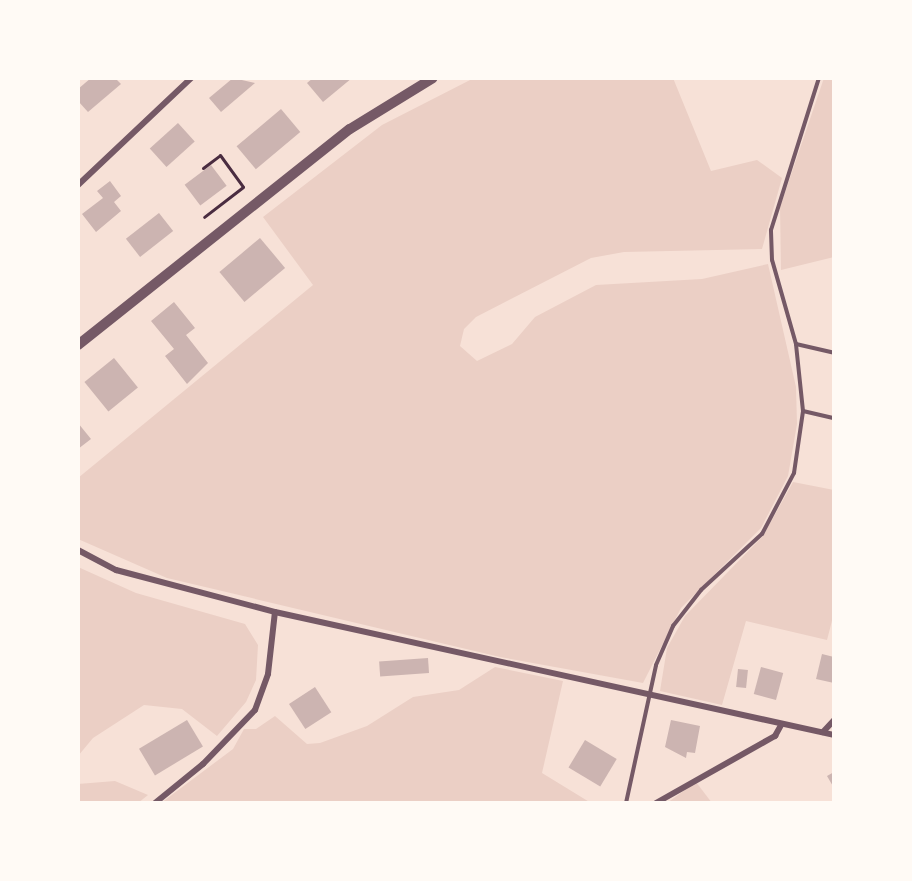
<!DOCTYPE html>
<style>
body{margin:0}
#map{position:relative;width:912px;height:881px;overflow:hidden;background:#f7e1d7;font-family:Ubuntu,sans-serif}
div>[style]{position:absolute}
.green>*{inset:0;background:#ebcfc5}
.building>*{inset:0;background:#ccb4b1;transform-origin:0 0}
.path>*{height:3px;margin:-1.5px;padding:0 1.5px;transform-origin:1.5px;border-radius:1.5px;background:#4a2c40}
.service>*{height:4px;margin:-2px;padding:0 2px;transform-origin:2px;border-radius:2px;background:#755966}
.minor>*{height:6px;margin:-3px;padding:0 3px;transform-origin:3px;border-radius:3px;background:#755966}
.tertiary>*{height:10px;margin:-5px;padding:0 5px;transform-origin:5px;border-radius:5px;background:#755966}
span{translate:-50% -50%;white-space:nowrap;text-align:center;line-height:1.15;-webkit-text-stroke:5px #fffaf5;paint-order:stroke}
.frame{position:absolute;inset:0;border:80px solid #fffaf5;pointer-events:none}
</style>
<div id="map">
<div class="green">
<div style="clip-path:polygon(474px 78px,673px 78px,711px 171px,757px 160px,782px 178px,762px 249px,624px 252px,591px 258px,476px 317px,464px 329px,460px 346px,477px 361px,512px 344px,535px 317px,596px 285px,702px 279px,768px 264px,796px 387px,797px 424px,788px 476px,761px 528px,681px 608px,643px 683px,500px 657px,167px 578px,78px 539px,78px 478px,313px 285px,263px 217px,382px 125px)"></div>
<div style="clip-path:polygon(824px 78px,834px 78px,834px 257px,781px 270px,780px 207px)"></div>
<div style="clip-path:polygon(793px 482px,834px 490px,834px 613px,827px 640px,746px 621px,722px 705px,660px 691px,667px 648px,685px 616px,763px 536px)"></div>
<div style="clip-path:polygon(78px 567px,136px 593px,245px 624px,258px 645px,256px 680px,246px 702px,217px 736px,182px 709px,144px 705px,93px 738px,78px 756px)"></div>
<div style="clip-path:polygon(495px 667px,563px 681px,542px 773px,591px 803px,161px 803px,233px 749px,244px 729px,256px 729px,275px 716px,307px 744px,320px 743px,367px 726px,413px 697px,459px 690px)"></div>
<div style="clip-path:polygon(115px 781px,148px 795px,138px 803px,78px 803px,78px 784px)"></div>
<div style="clip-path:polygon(696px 782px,712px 803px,667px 803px)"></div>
</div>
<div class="building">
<div style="clip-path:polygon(91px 78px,115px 78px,121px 84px,88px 112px,78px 101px,78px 89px)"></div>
<div style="clip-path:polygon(233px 78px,255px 83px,221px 112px,209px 98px)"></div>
<div style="clip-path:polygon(313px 78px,352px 78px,323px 102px,307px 83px)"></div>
<div style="left:281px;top:109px;width:30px;height:58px;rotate:50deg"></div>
<div style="left:178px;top:123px;width:25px;height:38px;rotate:48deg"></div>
<div style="left:211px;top:165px;width:26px;height:33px;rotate:53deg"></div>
<div style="clip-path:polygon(110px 181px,121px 196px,114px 202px,121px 211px,96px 232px,82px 214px,103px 198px,97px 191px)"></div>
<div style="left:159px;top:213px;width:23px;height:42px;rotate:52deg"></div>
<div style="left:260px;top:238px;width:39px;height:53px;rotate:50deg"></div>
<div style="clip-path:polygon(174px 302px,195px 328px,186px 335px,208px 363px,187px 384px,165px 356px,174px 349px,151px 321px)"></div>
<div style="left:114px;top:358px;width:38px;height:38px;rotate:51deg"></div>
<div style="clip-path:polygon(78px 423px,91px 439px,78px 449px)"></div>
<div style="clip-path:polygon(822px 654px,834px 657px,834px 683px,816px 679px)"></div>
<div style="left:428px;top:658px;width:15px;height:49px;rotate:86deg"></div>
<div style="left:761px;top:667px;width:23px;height:28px;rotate:15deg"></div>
<div style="left:738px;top:669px;width:10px;height:18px;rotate:6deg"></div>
<div style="left:315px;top:687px;width:30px;height:31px;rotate:57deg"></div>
<div style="left:187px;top:720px;width:31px;height:56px;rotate:59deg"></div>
<div style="clip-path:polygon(671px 720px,700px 726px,695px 753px,687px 752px,686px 758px,665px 747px)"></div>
<div style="left:585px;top:740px;width:37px;height:32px;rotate:31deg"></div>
<div style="clip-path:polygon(834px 772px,834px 788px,827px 776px)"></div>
</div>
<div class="path">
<div style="left:203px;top:168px;width:21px;rotate:-37deg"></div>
<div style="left:220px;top:155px;width:39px;rotate:54deg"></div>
<div style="left:243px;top:187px;width:49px;rotate:142.4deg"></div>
</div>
<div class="service">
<div style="left:796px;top:344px;width:39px;rotate:13deg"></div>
<div style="left:803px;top:411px;width:32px;rotate:13deg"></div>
<div style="left:626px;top:803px;width:141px;rotate:-77.7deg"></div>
<div style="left:656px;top:665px;width:43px;rotate:-66.4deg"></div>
<div style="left:673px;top:626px;width:46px;rotate:-52.1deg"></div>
<div style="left:701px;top:590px;width:83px;rotate:-42.6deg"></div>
<div style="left:762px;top:534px;width:69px;rotate:-62.3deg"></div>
<div style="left:794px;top:473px;width:63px;rotate:-81.7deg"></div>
<div style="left:803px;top:411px;width:67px;rotate:-96deg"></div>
<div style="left:796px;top:344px;width:87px;rotate:-105.9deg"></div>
<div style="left:772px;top:260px;width:30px;rotate:-92deg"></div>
<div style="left:771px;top:230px;width:159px;rotate:-72.5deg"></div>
</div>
<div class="minor">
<div style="left:78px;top:185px;width:156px;rotate:-43.4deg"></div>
<div style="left:78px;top:550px;width:43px;rotate:27.8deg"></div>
<div style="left:116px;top:570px;width:164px;rotate:14.8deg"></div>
<div style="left:275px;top:612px;width:572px;rotate:12.41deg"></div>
<div style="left:823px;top:732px;width:16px;rotate:-47deg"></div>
<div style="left:155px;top:803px;width:62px;rotate:-39.1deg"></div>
<div style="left:203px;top:764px;width:75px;rotate:-46.1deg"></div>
<div style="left:255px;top:710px;width:38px;rotate:-70deg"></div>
<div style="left:268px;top:674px;width:62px;rotate:-83.6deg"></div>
<div style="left:656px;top:803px;width:137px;rotate:-29.4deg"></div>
<div style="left:775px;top:736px;width:13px;rotate:-61deg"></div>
</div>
<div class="tertiary">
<div style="left:78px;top:345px;width:347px;rotate:-38.5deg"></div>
<div style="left:350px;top:129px;width:97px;rotate:-31.6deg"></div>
</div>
<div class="frame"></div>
</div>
